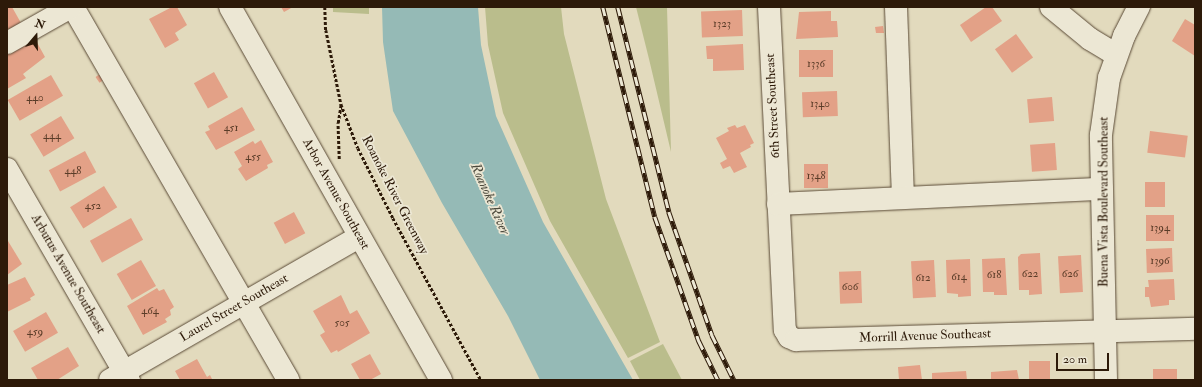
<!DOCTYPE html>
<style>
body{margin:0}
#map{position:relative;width:1202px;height:387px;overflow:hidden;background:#e2dabd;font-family:"IM FELL Double Pica",serif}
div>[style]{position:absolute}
.green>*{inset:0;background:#babd8c}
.water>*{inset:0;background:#95bab6}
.building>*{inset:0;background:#e3a187;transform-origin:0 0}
.path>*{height:2.5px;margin-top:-1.25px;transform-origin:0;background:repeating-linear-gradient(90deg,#2d1a09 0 3px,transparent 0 5px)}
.roads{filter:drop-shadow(0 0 1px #5a4a36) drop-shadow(0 0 1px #5a4a36)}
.minor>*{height:22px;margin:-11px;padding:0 11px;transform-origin:11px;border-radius:11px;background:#ece7d4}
.rail>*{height:4.5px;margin-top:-2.25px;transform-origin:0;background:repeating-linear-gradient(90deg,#ece7d4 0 9px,#2d1a09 0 18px);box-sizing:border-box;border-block:1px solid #2d1a09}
span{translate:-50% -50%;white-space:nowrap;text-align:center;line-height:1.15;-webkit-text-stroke:3.5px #ece7d4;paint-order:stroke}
.number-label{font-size:11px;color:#5a3c28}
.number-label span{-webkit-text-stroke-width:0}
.street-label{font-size:13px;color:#2d1a09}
.water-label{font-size:14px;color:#4c4a3d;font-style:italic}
.frame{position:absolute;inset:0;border:8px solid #2d1a09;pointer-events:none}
.north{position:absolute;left:16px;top:16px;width:40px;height:40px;-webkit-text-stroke:3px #ece7d4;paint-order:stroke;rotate:19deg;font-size:11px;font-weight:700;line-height:16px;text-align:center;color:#2d1a09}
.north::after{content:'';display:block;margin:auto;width:14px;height:18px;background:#2d1a09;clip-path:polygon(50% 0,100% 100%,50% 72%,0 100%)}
.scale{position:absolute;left:1056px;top:353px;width:53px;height:18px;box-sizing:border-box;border:2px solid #2d1a09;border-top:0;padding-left:5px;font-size:12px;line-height:14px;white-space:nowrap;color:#2d1a09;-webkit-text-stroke:3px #ece7d4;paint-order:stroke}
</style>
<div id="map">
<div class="green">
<div style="clip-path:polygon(333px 7px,369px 7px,369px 14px,333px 12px)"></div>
<div style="clip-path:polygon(485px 7px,561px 7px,564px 34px,606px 199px,660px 342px,628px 358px,550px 221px,503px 113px,488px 45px)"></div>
<div style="clip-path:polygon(636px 7px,667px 7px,671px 152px,649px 59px)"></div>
<div style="clip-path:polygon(663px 344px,682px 380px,640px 380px,630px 361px)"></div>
</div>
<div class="water">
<div style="clip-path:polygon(382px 7px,478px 7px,481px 45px,496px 116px,543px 222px,633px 380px,540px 380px,508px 316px,442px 203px,393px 111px,383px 42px)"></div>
</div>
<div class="building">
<div style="clip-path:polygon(7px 7px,12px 7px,21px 23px,7px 33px)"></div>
<div style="clip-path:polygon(172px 7px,177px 7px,187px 25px,175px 33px,179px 40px,165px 48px,149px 19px)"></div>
<div style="clip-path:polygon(281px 7px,293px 7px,284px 12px)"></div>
<div style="clip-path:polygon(986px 7px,992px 7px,1002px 21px,971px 42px,960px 25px)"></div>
<div style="left:742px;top:10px;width:26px;height:41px;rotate:88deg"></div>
<div style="clip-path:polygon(831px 11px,831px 21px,837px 21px,838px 37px,796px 39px,799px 12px)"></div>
<div style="clip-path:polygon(1185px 19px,1195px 25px,1195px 56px,1172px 41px)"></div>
<div style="clip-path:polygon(883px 26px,884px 33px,876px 33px,875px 27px)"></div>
<div style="left:1016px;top:34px;width:29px;height:26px;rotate:54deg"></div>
<div style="clip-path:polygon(34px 37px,45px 57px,23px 74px,26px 78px,7px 89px,7px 52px)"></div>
<div style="clip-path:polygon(743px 44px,744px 70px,713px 71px,713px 59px,707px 59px,706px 46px)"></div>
<div style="left:833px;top:50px;width:27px;height:34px;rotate:90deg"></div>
<div style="left:103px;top:72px;width:7px;height:9px;rotate:56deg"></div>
<div style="left:214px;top:72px;width:29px;height:23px;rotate:61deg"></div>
<div style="left:51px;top:75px;width:24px;height:50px;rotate:60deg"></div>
<div style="left:837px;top:91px;width:25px;height:35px;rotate:88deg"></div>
<div style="left:1052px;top:97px;width:24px;height:25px;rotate:85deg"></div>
<div style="clip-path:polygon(242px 107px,255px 130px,216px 150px,205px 132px,210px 130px,208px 126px)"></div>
<div style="left:61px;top:116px;width:26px;height:36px;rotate:59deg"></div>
<div style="clip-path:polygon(735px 125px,737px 128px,745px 125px,754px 143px,750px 145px,751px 147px,740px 153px,747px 167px,734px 173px,730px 166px,723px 169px,720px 163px,727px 159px,716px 138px,729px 131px,727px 128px)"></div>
<div style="left:1150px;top:131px;width:38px;height:22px;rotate:7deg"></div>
<div style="clip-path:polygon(261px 140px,273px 162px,267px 165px,268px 168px,246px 181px,238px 169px,242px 166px,234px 152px,253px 141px,255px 144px)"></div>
<div style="left:1055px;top:143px;width:27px;height:25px;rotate:86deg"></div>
<div style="left:85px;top:151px;width:24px;height:41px;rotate:62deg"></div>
<div style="left:804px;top:164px;width:24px;height:24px"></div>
<div style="left:1145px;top:182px;width:20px;height:25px"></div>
<div style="left:104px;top:186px;width:25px;height:40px;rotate:58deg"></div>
<div style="left:294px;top:212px;width:24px;height:23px;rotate:62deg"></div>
<div style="left:1146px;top:215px;width:28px;height:26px"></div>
<div style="left:131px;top:218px;width:25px;height:47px;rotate:61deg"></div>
<div style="clip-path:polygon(8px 241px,22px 264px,7px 275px,7px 242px)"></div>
<div style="left:1172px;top:248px;width:24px;height:26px;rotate:88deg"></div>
<div style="clip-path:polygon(1040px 253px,1042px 294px,1029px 295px,1029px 290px,1019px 290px,1018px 257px,1021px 254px)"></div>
<div style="left:1081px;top:255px;width:37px;height:23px;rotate:87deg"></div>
<div style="clip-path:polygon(1005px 258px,1007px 295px,994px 295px,994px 292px,983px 292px,982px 259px)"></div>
<div style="clip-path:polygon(970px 259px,971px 296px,958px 297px,958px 294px,947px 293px,946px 260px)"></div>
<div style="left:141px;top:260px;width:30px;height:28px;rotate:60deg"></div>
<div style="left:934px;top:260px;width:37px;height:23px;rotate:87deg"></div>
<div style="left:861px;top:271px;width:32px;height:22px;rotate:88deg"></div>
<div style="clip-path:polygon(25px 277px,35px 295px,30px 298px,31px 300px,7px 312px,7px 285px)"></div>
<div style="clip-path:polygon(1174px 279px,1175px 300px,1169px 300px,1169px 305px,1151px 307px,1149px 297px,1145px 297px,1145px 287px,1149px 287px,1148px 280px)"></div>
<div style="clip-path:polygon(157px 288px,159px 291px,164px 289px,174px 307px,170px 310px,171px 315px,165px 319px,167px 322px,143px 335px,127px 306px)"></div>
<div style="clip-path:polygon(341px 295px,350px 314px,357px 310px,370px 333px,338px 352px,337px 350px,331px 353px,320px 335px,325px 332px,313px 311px)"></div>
<div style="left:46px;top:312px;width:24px;height:38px;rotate:60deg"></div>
<div style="clip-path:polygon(68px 347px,79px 366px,57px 380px,38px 380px,31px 368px)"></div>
<div style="clip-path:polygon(370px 354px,381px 374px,370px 380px,360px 380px,351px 364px)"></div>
<div style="clip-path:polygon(197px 359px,207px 377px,210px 375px,212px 379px,180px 380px,175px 371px)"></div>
<div style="left:1050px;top:361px;width:19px;height:21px;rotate:90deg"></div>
<div style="clip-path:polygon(920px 365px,922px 380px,899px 380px,898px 367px)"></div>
<div style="left:1177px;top:369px;width:11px;height:24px;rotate:90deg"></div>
<div style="clip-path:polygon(1017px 370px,1019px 380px,991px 380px,991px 372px)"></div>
<div style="clip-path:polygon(966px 371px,967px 380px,932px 380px,932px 373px)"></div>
</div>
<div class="path">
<div style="left:325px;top:7px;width:23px;rotate:88deg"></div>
<div style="left:326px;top:30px;width:76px;rotate:78.5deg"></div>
<div style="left:341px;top:104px;width:47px;rotate:68.9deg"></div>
<div style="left:358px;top:148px;width:78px;rotate:63.4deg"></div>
<div style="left:393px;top:218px;width:184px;rotate:61.5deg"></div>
<div style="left:339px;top:159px;width:36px;rotate:-92deg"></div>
<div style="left:338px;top:123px;width:18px;rotate:-81deg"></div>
</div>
<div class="roads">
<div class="minor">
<div style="left:73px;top:7px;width:431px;rotate:60deg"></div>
<div style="left:230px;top:7px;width:429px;rotate:60.5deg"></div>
<div style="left:769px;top:7px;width:323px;rotate:87.2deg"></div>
<div style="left:785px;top:330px;width:8px;rotate:60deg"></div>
<div style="left:789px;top:337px;width:8px;rotate:23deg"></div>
<div style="left:796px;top:340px;width:399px;rotate:-1.6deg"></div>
<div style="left:896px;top:7px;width:191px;rotate:87.9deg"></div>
<div style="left:1051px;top:7px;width:50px;rotate:39.4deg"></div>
<div style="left:1090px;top:39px;width:31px;rotate:31deg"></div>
<div style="left:7px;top:43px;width:73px;rotate:-29.4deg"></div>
<div style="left:7px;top:169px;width:244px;rotate:60deg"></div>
<div style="left:778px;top:204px;width:324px;rotate:-2.7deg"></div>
<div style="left:110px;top:380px;width:287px;rotate:-29.9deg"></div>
<div style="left:1106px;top:380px;width:245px;rotate:-91.2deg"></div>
<div style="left:1101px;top:135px;width:58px;rotate:-82deg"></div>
<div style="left:1109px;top:78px;width:45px;rotate:-70.3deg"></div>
<div style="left:1124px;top:36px;width:33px;rotate:-63deg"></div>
</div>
</div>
<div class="rail">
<div style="left:603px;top:7px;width:216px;rotate:76.1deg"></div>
<div style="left:655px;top:217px;width:132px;rotate:70.5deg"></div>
<div style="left:699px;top:341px;width:43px;rotate:64deg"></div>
<div style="left:618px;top:7px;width:211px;rotate:76deg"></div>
<div style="left:669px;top:212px;width:130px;rotate:70.7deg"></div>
<div style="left:712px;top:335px;width:50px;rotate:63.9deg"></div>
</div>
<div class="number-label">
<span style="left:722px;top:24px">1323</span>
<span style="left:816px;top:64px">1336</span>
<span style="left:35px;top:98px">440</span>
<span style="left:820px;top:104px">1340</span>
<span style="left:231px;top:128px">451</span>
<span style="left:52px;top:136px">444</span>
<span style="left:253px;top:157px">455</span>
<span style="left:73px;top:171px">448</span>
<span style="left:816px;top:176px">1348</span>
<span style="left:93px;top:206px">452</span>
<span style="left:1160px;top:228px">1394</span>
<span style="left:1160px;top:261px">1396</span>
<span style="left:1030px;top:274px">622</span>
<span style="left:1070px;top:274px">626</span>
<span style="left:994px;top:275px">618</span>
<span style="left:959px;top:277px">614</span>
<span style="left:923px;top:278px">612</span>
<span style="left:850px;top:287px">606</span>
<span style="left:150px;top:311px">464</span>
<span style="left:342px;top:323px">505</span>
<span style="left:35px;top:332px">459</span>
</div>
<div class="street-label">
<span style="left:773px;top:106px;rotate:-93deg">6th Street Southeast</span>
<span style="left:336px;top:194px;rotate:61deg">Arbor Avenue Southeast</span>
<span style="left:395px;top:195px;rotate:63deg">Roanoke River Greenway</span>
<span style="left:1104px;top:202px;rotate:-90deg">Buena Vista Boulevard Southeast</span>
<span style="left:68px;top:274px;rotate:60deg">Arbutus Avenue Southeast</span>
<span style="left:234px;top:308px;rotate:-30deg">Laurel Street Southeast</span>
<span style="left:925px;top:336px;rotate:-2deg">Morrill Avenue Southeast</span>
</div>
<div class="water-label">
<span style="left:490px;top:199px;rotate:66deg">Roanoke River</span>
</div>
<div class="frame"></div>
<div class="north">N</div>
<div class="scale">20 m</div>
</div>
